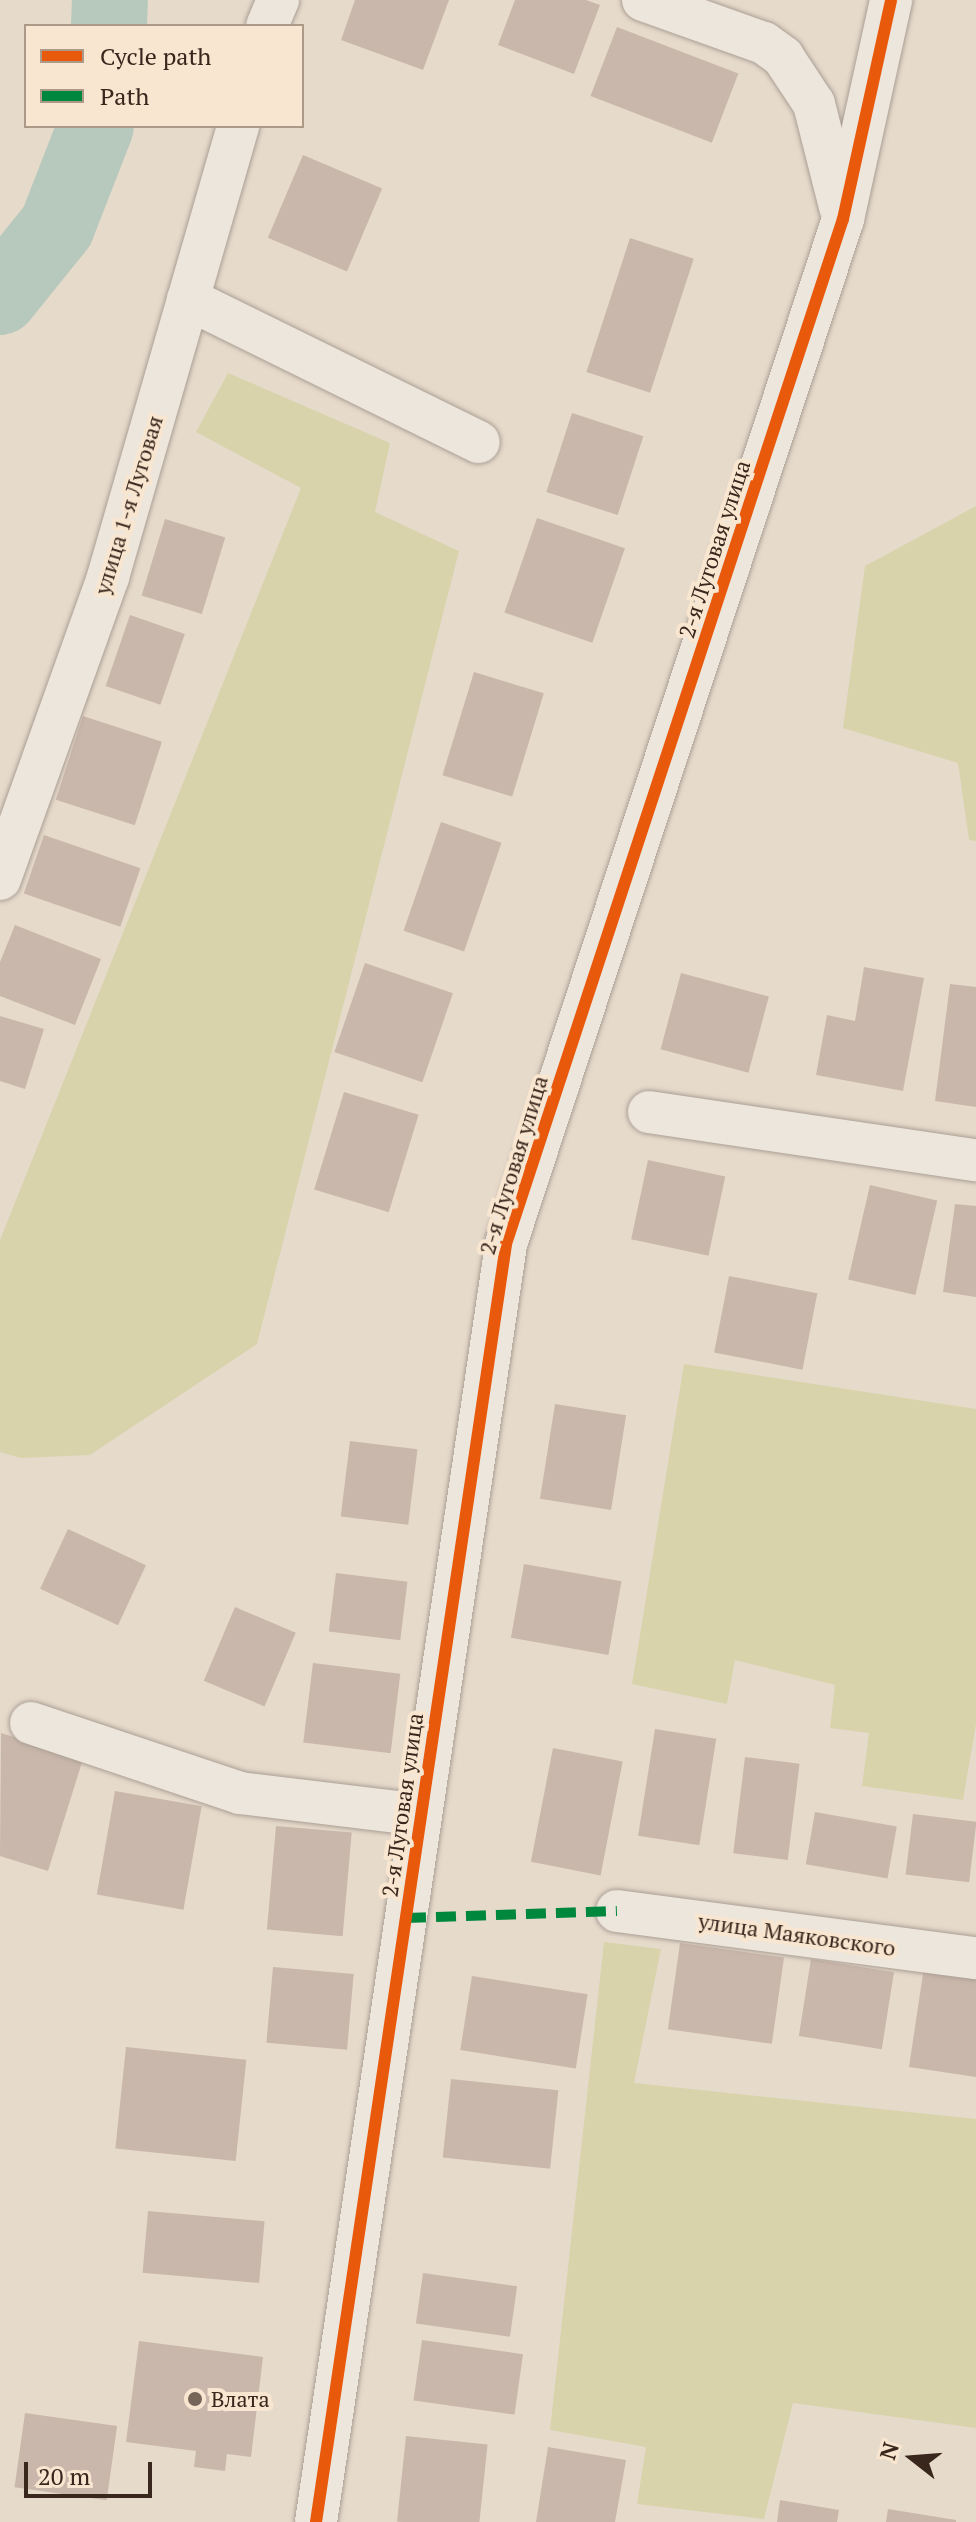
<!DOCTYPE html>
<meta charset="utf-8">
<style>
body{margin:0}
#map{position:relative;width:976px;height:2522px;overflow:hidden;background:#e6dacb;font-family:"PT Serif",serif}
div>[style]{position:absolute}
.green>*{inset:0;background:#d9d3ac}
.river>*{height:76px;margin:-38px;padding:0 38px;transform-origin:38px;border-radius:38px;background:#b7c9bc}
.building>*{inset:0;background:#cab7ac;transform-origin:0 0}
.roads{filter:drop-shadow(0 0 2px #ab9f94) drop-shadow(0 0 2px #ab9f94)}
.minor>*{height:42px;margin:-21px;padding:0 21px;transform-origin:21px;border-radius:21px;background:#ede6dd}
.quiet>*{height:10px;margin-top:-5px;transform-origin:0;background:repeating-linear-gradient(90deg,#00873e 0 20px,transparent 0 30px)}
.cycleway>*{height:12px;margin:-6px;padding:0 6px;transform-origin:6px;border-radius:6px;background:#e8590c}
.dots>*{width:22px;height:22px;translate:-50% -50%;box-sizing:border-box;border:4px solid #f8e6d0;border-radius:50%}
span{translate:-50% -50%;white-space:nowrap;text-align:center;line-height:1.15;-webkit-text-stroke:8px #f8e6d0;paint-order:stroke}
.street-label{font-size:22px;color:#39261c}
.poi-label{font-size:22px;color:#39261c}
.left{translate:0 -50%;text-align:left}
.legend{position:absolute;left:24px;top:24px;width:280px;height:104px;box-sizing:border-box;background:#f8e6d0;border:2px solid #ac9988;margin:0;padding:10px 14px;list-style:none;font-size:24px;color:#39261c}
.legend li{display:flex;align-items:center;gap:16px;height:40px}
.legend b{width:40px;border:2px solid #ac9988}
.north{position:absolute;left:872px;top:2418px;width:80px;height:80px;-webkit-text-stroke:6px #f8e6d0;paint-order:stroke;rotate:287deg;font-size:22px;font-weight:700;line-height:32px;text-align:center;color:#39261c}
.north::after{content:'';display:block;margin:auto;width:28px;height:36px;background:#39261c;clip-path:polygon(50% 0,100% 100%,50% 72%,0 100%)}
.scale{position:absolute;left:24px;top:2462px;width:128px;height:36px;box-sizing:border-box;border:4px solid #39261c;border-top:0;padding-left:10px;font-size:24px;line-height:28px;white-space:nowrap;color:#39261c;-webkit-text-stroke:6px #f8e6d0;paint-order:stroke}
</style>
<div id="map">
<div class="green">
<div style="clip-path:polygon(228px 373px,390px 443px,375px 512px,459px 551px,257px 1344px,90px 1455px,21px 1458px,0 1452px,0 1240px,301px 488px,196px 432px)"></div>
<div style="clip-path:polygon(976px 506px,976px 841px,969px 840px,958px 763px,843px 728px,865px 566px)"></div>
<div style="clip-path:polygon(684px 1364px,976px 1409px,976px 1724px,963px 1800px,862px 1786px,869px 1733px,830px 1728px,835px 1685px,735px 1660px,727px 1704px,632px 1684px)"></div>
<div style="clip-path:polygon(604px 1942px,661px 1949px,634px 2083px,976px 2119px,976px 2428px,793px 2403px,764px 2519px,637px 2504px,646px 2447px,550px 2430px)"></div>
</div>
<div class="river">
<div style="left:109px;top:26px;width:26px;rotate:-88deg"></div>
<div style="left:0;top:297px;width:91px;rotate:-51.2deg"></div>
<div style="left:57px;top:226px;width:107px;rotate:-68.7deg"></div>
</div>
<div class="building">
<div style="clip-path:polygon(355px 0,449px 0,423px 70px,341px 40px)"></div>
<div style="clip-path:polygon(515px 0,586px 0,600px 5px,574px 74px,498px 45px)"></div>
<div style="left:617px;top:27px;width:130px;height:74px;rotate:21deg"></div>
<div style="left:303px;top:155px;width:86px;height:90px;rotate:23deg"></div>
<div style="left:630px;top:238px;width:67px;height:141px;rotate:18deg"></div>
<div style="left:572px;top:413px;width:75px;height:83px;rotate:18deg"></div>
<div style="left:537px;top:518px;width:93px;height:100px;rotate:19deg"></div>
<div style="left:165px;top:519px;width:63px;height:80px;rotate:17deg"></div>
<div style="left:130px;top:615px;width:58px;height:75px;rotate:19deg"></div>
<div style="left:474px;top:672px;width:73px;height:108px;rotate:17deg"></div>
<div style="left:83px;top:716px;width:83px;height:88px;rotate:18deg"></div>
<div style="left:441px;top:822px;width:64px;height:115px;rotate:19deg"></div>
<div style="left:44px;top:835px;width:102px;height:62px;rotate:19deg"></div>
<div style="clip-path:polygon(15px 925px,101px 959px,75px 1025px,0 996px,0 962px)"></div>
<div style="left:365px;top:963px;width:93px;height:94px;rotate:19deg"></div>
<div style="clip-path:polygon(864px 967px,924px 978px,903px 1091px,816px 1075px,827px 1015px,855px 1021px)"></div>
<div style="left:681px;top:973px;width:91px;height:79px;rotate:15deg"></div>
<div style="clip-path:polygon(950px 984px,976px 987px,976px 1107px,935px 1101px)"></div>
<div style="clip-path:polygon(0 1016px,44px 1029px,25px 1089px,0 1081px)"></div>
<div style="left:344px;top:1092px;width:78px;height:102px;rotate:17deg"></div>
<div style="left:648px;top:1160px;width:79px;height:81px;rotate:12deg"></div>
<div style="left:870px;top:1185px;width:69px;height:97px;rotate:13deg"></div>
<div style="clip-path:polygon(955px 1204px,976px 1206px,976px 1297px,943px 1292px)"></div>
<div style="left:729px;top:1276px;width:90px;height:78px;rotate:11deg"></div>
<div style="left:555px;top:1404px;width:72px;height:96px;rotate:9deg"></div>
<div style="left:350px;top:1441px;width:68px;height:76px;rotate:7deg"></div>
<div style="left:68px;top:1529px;width:86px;height:66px;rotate:25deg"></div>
<div style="left:524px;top:1564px;width:99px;height:75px;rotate:10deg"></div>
<div style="left:336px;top:1573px;width:72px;height:59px;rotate:7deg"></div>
<div style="left:235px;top:1607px;width:66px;height:80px;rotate:23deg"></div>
<div style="left:313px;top:1663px;width:88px;height:80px;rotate:7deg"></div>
<div style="left:655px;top:1729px;width:62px;height:108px;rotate:9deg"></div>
<div style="clip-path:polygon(1px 1733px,83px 1759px,48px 1871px,0 1856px)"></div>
<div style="left:553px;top:1748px;width:71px;height:116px;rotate:11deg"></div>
<div style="left:745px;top:1757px;width:55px;height:97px;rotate:7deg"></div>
<div style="left:115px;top:1791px;width:88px;height:105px;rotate:10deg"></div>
<div style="left:815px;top:1812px;width:83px;height:53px;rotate:10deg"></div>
<div style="left:913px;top:1814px;width:64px;height:61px;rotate:7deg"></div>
<div style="left:276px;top:1826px;width:76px;height:104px;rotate:5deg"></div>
<div style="left:680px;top:1943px;width:105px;height:87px;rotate:8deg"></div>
<div style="left:811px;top:1959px;width:84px;height:78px;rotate:9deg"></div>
<div style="left:273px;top:1967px;width:81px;height:76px;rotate:5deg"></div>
<div style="clip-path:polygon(924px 1967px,976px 1975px,976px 2077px,909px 2067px)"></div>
<div style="left:472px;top:1976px;width:117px;height:75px;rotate:9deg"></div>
<div style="left:126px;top:2047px;width:121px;height:102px;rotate:6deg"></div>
<div style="left:451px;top:2079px;width:108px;height:79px;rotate:6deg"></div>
<div style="left:148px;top:2211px;width:117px;height:62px;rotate:5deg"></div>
<div style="left:423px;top:2273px;width:95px;height:51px;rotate:8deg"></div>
<div style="left:422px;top:2340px;width:102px;height:61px;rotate:8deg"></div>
<div style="clip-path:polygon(139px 2341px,263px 2357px,251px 2457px,227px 2454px,225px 2471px,194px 2467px,196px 2451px,126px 2442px)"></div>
<div style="left:25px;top:2413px;width:93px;height:75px;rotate:8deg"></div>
<div style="left:406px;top:2436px;width:82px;height:86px;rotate:6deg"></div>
<div style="clip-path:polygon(548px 2447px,626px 2460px,615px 2522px,536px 2522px)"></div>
<div style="clip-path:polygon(780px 2500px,839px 2510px,837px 2522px,777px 2522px)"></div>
<div style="clip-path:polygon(888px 2509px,956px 2520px,956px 2522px,886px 2522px)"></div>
</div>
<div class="roads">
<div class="minor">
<div style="left:643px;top:0;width:128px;rotate:19.6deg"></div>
<div style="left:764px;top:43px;width:24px;rotate:36deg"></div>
<div style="left:783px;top:57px;width:56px;rotate:56.6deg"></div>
<div style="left:814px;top:104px;width:106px;rotate:75.8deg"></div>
<div style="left:267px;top:26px;width:28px;rotate:-67deg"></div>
<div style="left:188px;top:299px;width:324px;rotate:26.2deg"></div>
<div style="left:0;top:879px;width:321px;rotate:-70.3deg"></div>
<div style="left:108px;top:577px;width:469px;rotate:-73.9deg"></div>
<div style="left:649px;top:1112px;width:331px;rotate:8.4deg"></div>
<div style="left:31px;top:1723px;width:220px;rotate:18.5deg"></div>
<div style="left:240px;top:1793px;width:182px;rotate:6.9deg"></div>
<div style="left:617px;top:1911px;width:362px;rotate:7.5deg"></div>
<div style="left:316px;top:2522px;width:1292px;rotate:-81.54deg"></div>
<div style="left:506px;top:1244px;width:1079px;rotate:-71.8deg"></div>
<div style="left:843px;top:219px;width:224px;rotate:-77.6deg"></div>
</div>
</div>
<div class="quiet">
<div style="left:406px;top:1918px;width:211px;rotate:-1.9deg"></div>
</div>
<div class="cycleway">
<div style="left:316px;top:2522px;width:1292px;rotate:-81.54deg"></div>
<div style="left:506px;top:1244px;width:1079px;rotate:-71.8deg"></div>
<div style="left:843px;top:219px;width:224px;rotate:-77.6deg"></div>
</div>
<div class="dots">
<div style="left:195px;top:2399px;background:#766559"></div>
</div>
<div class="street-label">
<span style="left:128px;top:505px;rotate:-73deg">улица 1-я Луговая</span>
<span style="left:714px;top:549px;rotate:-72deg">2-я Луговая улица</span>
<span style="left:513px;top:1165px;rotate:-73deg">2-я Луговая улица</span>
<span style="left:402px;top:1805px;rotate:-82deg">2-я Луговая улица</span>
<span style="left:797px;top:1934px;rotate:8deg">улица Маяковского</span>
</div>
<div class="poi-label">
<span class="left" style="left:211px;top:2399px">Влата</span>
</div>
<ul class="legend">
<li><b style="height:10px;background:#e8590c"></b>Cycle path</li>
<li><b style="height:10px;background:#00873e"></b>Path</li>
</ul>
<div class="north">N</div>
<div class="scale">20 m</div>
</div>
